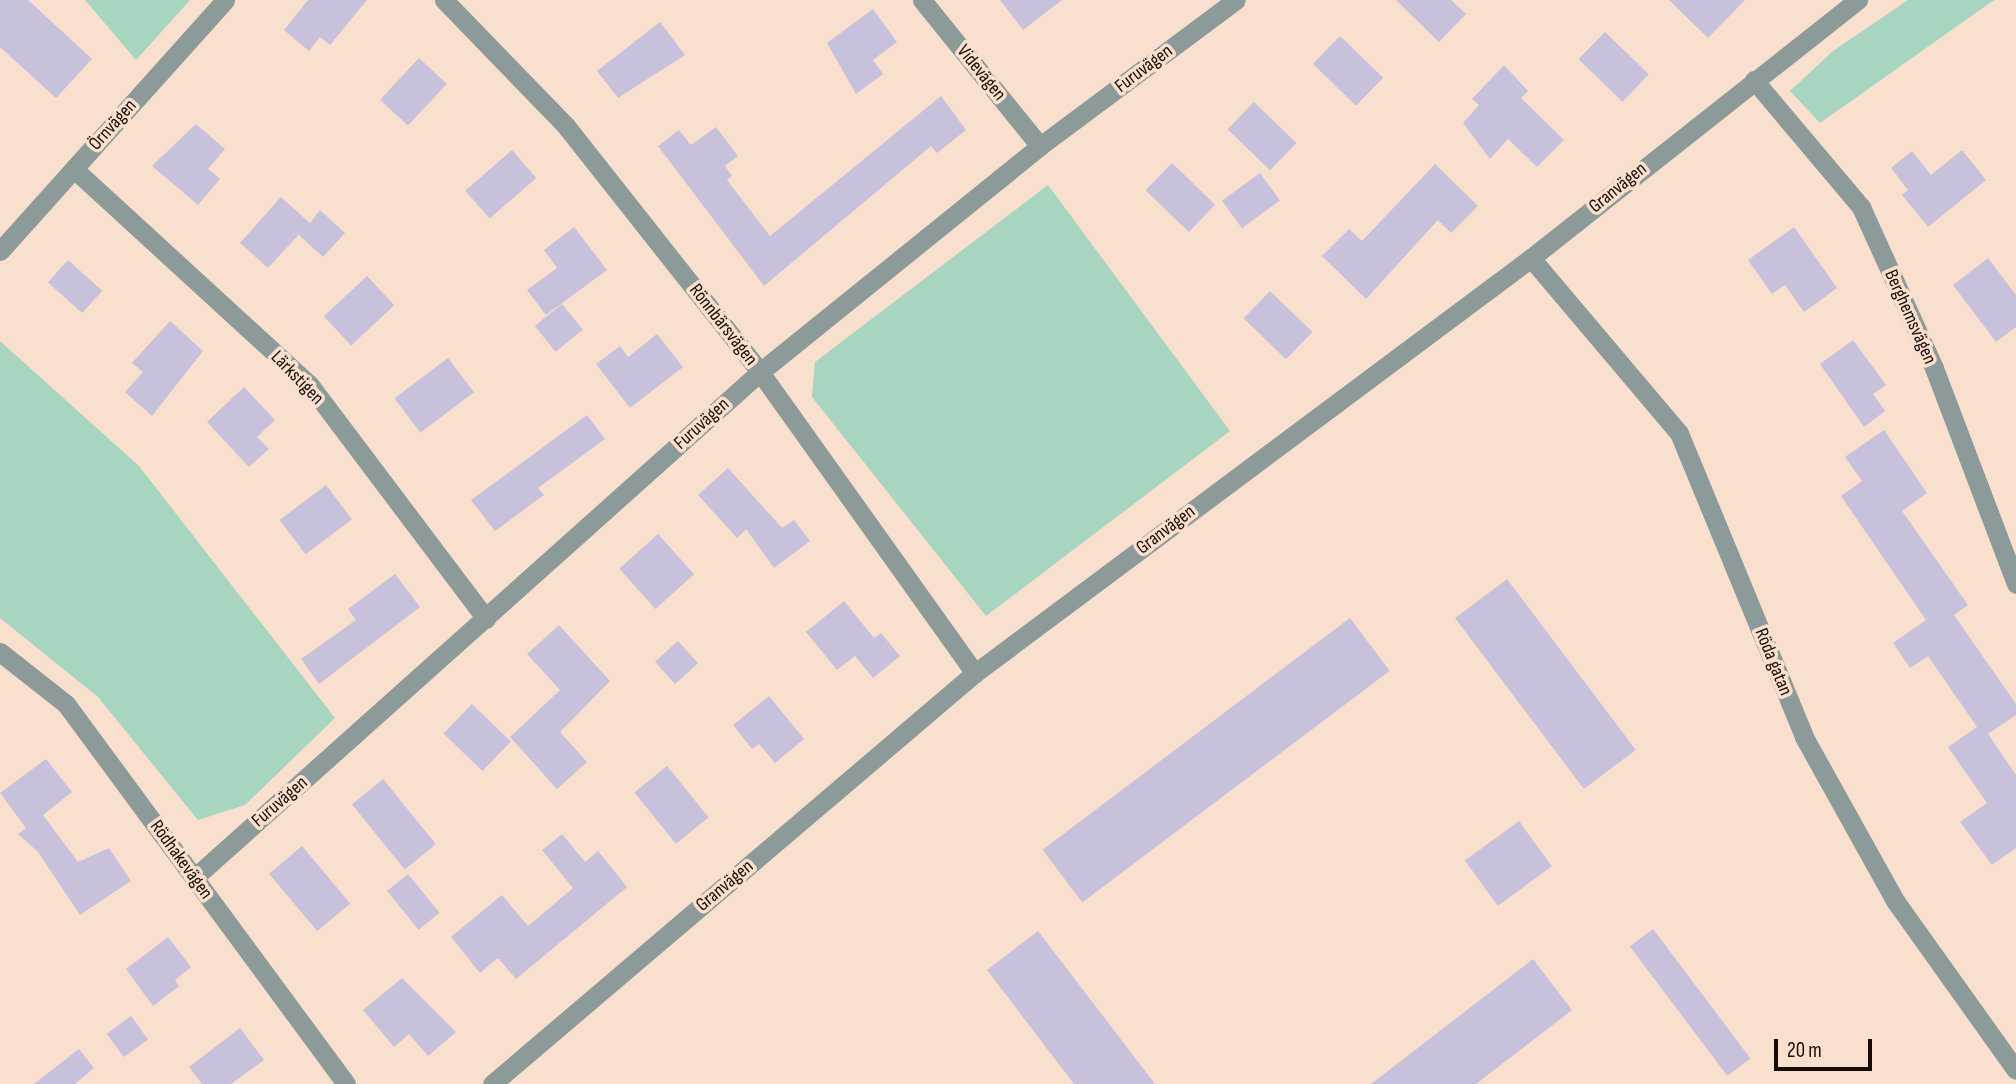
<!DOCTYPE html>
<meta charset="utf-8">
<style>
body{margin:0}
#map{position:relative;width:2016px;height:1084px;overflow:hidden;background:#f9dfcd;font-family:"Sofia Sans Condensed",sans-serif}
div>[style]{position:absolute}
.green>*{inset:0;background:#a7d5bf}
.building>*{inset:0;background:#c8c1db;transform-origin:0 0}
.minor>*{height:19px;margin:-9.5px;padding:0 9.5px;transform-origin:9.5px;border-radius:9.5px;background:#8c9b9a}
.tertiary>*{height:19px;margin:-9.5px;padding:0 9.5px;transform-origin:9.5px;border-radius:9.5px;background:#8c9b9a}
span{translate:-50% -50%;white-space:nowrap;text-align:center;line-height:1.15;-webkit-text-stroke:7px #f9dfcd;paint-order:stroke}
.street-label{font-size:19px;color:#160d08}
.scale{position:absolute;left:1774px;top:1039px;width:98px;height:32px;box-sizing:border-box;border:4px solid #160d08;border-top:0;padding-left:9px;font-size:21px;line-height:24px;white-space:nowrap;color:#160d08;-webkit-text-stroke:5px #f9dfcd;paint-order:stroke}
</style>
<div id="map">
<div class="green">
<div style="clip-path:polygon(85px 0,190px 0,136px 60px)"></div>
<div style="clip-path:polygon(1908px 0,1994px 0,1820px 123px,1790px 91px,1833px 51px)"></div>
<div style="clip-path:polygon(1048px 185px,1230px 431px,986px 616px,812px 397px,815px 362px)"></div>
<div style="clip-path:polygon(0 341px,139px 466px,335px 718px,245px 805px,198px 820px,98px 697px,0 618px)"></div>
</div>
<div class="building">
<div style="clip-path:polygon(0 0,28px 0,92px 59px,56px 98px,0 47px)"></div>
<div style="clip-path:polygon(308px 0,367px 0,330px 45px,320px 37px,309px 51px,284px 30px)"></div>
<div style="clip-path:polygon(1000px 0,1062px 0,1023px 30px)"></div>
<div style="clip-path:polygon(1396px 0,1451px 0,1466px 14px,1439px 42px)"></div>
<div style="clip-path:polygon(1669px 0,1745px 0,1708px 38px)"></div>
<div style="clip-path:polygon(873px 9px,897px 42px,873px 60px,883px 74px,856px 94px,827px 43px)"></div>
<div style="clip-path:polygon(660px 22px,685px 55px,618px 98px,597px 71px)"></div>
<div style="left:1605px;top:32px;width:61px;height:38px;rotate:44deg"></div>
<div style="left:1340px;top:36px;width:60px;height:39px;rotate:44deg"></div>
<div style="left:419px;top:58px;width:38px;height:57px;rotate:43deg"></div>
<div style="clip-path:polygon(1504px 65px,1528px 91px,1521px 98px,1564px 140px,1537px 167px,1508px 139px,1490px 159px,1463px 123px,1479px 105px,1472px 99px)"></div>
<div style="clip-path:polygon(941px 96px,966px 130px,937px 153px,931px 146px,764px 286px,658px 146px,679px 130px,691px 145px,716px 127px,738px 156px,725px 166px,732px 176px,727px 180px,770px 236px)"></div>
<div style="left:1254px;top:102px;width:59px;height:38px;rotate:44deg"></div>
<div style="clip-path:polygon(196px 124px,225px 149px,208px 169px,220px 179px,198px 205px,152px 166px)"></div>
<div style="left:512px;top:150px;width:37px;height:62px;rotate:49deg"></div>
<div style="clip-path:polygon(1962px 150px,1986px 180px,1928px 227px,1902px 195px,1908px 190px,1891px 168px,1912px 151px,1931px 175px)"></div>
<div style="left:1172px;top:163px;width:60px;height:38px;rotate:44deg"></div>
<div style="clip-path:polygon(1435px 164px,1478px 206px,1451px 233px,1438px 220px,1366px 299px,1322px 256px,1349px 229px,1362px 241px)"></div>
<div style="left:1260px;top:173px;width:34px;height:47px;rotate:54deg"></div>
<div style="clip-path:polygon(281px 197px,310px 223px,320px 210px,345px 233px,323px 257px,299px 235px,303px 230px,268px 268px,240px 243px)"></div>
<div style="clip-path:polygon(574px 227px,607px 270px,546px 315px,527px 290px,557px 268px,544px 250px)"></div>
<div style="clip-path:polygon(1794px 227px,1837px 288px,1804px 312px,1785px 285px,1772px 294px,1748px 260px)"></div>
<div style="clip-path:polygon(1988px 258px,2016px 295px,2016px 327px,1996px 342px,1953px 285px)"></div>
<div style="left:68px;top:260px;width:46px;height:30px;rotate:42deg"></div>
<div style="left:367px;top:276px;width:40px;height:59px;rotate:47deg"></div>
<div style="left:1270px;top:291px;width:59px;height:38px;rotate:44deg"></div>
<div style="left:562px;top:304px;width:33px;height:35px;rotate:51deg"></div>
<div style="clip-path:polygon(170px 321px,203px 351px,152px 416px,125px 392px,143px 372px,132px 363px)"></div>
<div style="clip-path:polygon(657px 334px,683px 367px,630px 408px,596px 364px,620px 346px,628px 357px)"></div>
<div style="clip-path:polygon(1853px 340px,1886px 385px,1873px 394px,1885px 411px,1864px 427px,1820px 364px)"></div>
<div style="left:448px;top:358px;width:43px;height:67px;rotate:53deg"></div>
<div style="clip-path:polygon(244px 387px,275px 420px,257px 437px,269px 449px,249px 467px,207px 422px)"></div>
<div style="clip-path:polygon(587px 415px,605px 439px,538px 488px,544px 495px,495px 531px,471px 500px)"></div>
<div style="clip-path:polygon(1884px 430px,1927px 493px,1902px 511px,1968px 605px,1954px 615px,2016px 704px,2016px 715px,1988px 734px,2016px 775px,2016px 848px,1992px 865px,1960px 822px,1987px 803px,1948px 747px,1977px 727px,1928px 656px,1910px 668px,1893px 643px,1926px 620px,1841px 496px,1862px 481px,1845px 457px)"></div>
<div style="clip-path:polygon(728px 468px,782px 528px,794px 520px,810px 541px,774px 568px,746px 529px,737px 538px,698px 495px)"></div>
<div style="left:326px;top:485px;width:43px;height:58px;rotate:53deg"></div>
<div style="left:658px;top:534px;width:54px;height:52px;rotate:48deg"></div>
<div style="clip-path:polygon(395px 574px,420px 607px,319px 684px,301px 659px,356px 620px,348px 609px)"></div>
<div style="left:1507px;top:579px;width:214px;height:65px;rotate:53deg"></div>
<div style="clip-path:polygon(844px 601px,874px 638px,881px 633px,900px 656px,873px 678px,855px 656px,837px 670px,806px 632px)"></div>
<div style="left:1350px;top:618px;width:66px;height:385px;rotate:53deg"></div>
<div style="clip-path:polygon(559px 625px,610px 681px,560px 732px,587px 762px,557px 789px,510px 737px,560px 690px,527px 654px)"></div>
<div style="left:678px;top:641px;width:30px;height:31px;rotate:48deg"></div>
<div style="clip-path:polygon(769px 696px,804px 739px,775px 763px,759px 744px,752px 749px,733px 725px)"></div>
<div style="left:472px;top:704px;width:54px;height:41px;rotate:44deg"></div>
<div style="clip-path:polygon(46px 759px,72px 792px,28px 827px,43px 815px,78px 862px,109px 848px,131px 881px,80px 915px,38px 852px,18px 834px,26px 828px,0 793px)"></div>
<div style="left:667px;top:766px;width:66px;height:42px;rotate:51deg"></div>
<div style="left:383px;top:779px;width:84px;height:40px;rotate:51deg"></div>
<div style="left:1519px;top:821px;width:56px;height:67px;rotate:54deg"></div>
<div style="clip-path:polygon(562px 834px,585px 862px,598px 851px,627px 887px,516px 979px,498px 958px,480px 973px,451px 937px,502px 895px,528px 926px,573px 888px,542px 850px)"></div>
<div style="left:302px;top:846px;width:75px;height:43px;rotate:50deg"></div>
<div style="left:408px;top:874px;width:50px;height:27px;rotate:51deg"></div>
<div style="left:1653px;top:929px;width:162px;height:29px;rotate:53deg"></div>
<div style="clip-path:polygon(1038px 931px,1155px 1084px,1074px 1084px,987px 970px)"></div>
<div style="clip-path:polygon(168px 937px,191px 967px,175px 980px,179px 986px,153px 1006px,126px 969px)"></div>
<div style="clip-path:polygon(1533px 959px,1572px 1010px,1476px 1084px,1371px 1084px)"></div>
<div style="clip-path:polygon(402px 978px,456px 1032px,428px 1056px,409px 1034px,394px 1047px,363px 1010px)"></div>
<div style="left:131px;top:1016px;width:29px;height:30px;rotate:54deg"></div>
<div style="clip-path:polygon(240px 1028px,264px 1060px,231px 1084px,202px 1084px,189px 1067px)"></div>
<div style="clip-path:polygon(79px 1049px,94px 1068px,75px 1084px,34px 1084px)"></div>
</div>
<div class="minor">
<div style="left:444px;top:0;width:175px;rotate:45.9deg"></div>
<div style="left:566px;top:126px;width:313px;rotate:51.7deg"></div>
<div style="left:760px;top:372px;width:370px;rotate:54.5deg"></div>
<div style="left:922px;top:0;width:188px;rotate:51.1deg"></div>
<div style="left:1754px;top:80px;width:166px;rotate:49.9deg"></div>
<div style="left:1861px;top:207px;width:177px;rotate:65.6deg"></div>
<div style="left:1934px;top:368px;width:231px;rotate:69.2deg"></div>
<div style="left:74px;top:169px;width:319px;rotate:42.5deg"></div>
<div style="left:309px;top:384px;width:294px;rotate:53deg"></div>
<div style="left:0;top:251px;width:337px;rotate:-48.1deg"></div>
<div style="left:1531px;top:258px;width:229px;rotate:49.8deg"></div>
<div style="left:1679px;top:433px;width:329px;rotate:67.6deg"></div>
<div style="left:1804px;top:737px;width:189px;rotate:60.9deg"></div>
<div style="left:1896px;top:902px;width:206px;rotate:54.5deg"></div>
<div style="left:0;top:652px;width:84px;rotate:38.2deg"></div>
<div style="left:66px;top:704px;width:472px;rotate:53.6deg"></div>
<div style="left:194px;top:878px;width:759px;rotate:-41.8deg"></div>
<div style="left:760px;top:372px;width:360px;rotate:-38.9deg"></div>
<div style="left:1040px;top:146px;width:244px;rotate:-36.7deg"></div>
</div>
<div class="tertiary">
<div style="left:492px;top:1084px;width:634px;rotate:-40.4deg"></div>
<div style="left:975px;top:673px;width:694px;rotate:-36.74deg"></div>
<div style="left:1531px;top:258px;width:417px;rotate:-38.3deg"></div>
</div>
<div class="street-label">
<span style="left:1144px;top:69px;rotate:-37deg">Furuvägen</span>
<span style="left:981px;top:73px;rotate:51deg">Videvägen</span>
<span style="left:113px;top:125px;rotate:-48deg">Örnvägen</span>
<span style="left:1618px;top:188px;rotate:-39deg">Granvägen</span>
<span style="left:1910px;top:317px;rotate:66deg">Berghemsvägen</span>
<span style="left:723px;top:325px;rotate:52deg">Rönnbärsvägen</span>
<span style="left:297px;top:378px;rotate:46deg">Lärkstigen</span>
<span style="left:702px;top:424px;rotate:-42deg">Furuvägen</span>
<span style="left:1166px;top:530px;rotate:-37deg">Granvägen</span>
<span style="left:1773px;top:662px;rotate:68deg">Röda gatan</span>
<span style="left:280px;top:802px;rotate:-41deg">Furuvägen</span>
<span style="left:181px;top:860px;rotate:54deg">Rödhakevägen</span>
<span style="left:725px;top:886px;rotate:-40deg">Granvägen</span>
</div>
<div class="scale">20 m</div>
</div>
